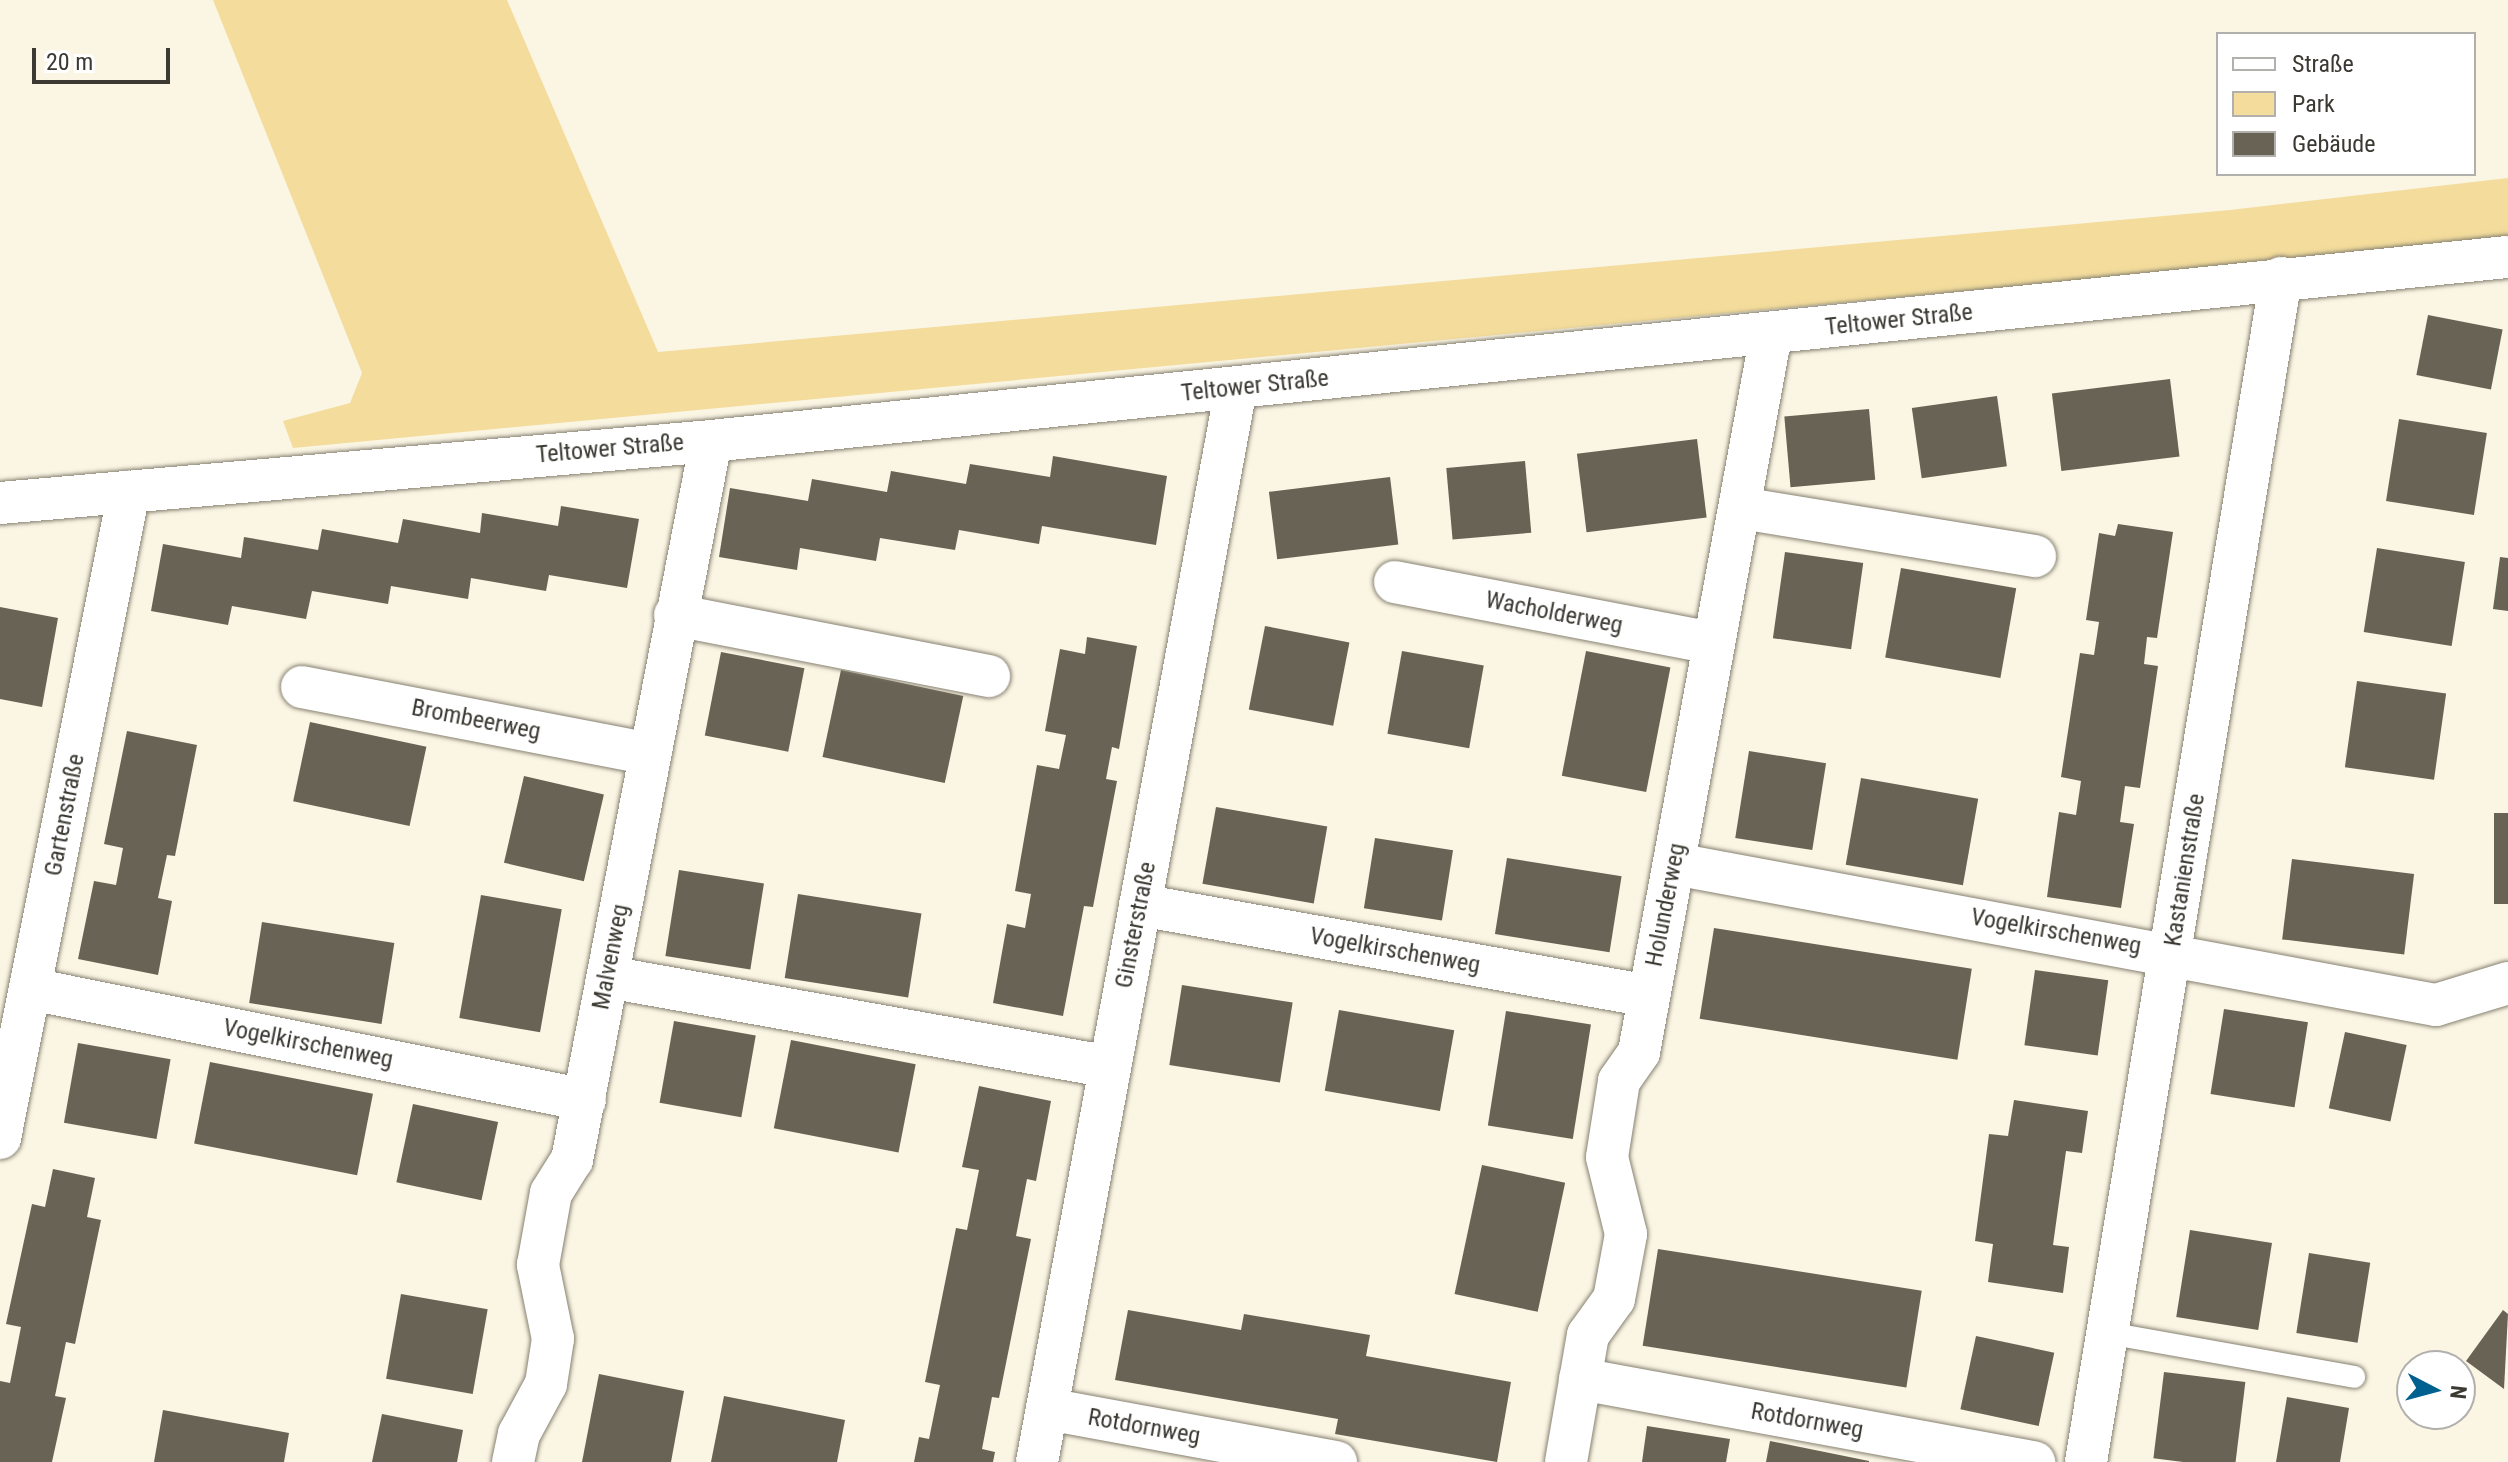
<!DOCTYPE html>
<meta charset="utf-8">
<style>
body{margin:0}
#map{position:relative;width:2508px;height:1462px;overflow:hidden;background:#fbf5e4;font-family:"Roboto Condensed",sans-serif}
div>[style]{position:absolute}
.green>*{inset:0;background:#f3dc9c}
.building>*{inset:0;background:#686354;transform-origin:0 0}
.roads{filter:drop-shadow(0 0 2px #868171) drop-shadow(0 0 2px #868171)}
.lane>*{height:22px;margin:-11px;padding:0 11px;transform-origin:11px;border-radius:11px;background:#fff}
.street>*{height:42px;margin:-21px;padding:0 21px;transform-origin:21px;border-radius:21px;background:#fff}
span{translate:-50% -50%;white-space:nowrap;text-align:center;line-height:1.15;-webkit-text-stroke:8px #fff;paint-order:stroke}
.street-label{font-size:24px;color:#3b3932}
.legend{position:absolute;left:2216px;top:32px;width:260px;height:144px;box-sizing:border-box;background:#fff;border:2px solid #b1b0ad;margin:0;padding:10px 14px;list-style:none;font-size:24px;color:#3b3932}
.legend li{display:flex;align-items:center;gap:16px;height:40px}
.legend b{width:40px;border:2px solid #b1b0ad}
.north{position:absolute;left:2396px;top:1350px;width:80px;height:80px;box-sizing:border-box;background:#fff;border:2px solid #b1b0ad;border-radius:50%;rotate:96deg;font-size:22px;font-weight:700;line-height:32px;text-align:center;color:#3b3932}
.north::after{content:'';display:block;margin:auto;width:28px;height:36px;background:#006090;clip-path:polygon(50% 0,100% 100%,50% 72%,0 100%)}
.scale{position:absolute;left:32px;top:48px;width:138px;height:36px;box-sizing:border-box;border:4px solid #3b3932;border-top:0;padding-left:10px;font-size:24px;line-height:28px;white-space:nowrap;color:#3b3932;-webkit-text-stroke:6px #fff;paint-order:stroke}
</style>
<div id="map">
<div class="green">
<div style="clip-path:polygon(213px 0,507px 0,658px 352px,2230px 210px,2508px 178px,2508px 240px,293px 448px,283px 421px,350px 403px,362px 373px)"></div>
</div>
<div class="building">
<div style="left:2428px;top:315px;width:76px;height:61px;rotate:11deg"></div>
<div style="left:2170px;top:379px;width:78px;height:119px;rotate:83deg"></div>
<div style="left:1997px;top:396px;width:71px;height:86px;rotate:82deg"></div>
<div style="left:1869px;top:409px;width:71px;height:85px;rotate:85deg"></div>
<div style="left:2399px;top:419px;width:89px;height:83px;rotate:9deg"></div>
<div style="left:1697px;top:439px;width:79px;height:121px;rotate:83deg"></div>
<div style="clip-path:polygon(1053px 456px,1167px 476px,1156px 545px,1042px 526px,1039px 544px,959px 530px,955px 550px,880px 538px,876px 561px,800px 548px,797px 570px,719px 557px,730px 488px,808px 501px,812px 479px,887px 492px,891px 471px,966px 484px,970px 464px,1050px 477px)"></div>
<div style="left:1525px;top:461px;width:72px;height:79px;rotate:85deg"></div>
<div style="left:1390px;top:477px;width:68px;height:122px;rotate:83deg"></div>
<div style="clip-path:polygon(561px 506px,639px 519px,627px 588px,549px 575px,546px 591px,471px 578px,468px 599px,391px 586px,388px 604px,312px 591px,306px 619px,232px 606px,228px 625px,151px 611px,163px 544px,241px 558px,244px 537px,318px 550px,322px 529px,398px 543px,403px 519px,480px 533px,482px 513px,558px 526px)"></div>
<div style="clip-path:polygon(2118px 524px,2173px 532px,2157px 638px,2147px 637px,2144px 664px,2158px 666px,2140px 788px,2125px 786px,2120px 822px,2134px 824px,2121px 908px,2047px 897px,2059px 812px,2076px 815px,2081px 781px,2061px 777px,2080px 653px,2094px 655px,2099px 622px,2086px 620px,2099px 533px,2115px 536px)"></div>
<div style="left:2377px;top:548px;width:89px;height:85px;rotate:9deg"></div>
<div style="left:1785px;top:552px;width:79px;height:87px;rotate:8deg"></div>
<div style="clip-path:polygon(2500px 557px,2508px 558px,2508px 611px,2493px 609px)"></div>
<div style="left:1901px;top:568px;width:117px;height:91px;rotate:10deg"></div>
<div style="clip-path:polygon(0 607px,58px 618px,42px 707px,0 699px)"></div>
<div style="left:1265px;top:626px;width:86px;height:85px;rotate:11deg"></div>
<div style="clip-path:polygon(1087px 637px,1137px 646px,1119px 749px,1112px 747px,1106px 779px,1117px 781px,1093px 907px,1084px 906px,1063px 1016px,993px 1003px,1007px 924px,1025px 928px,1031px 894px,1015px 891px,1037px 765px,1059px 769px,1066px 735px,1045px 731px,1060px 649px,1085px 654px)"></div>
<div style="left:1402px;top:651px;width:83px;height:84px;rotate:10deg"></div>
<div style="left:1586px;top:651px;width:86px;height:127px;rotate:11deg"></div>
<div style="left:721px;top:652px;width:85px;height:85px;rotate:11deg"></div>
<div style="left:841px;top:670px;width:125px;height:89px;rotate:12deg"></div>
<div style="left:2357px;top:681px;width:90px;height:87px;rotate:8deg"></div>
<div style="left:310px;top:722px;width:119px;height:81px;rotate:12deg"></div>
<div style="clip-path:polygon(127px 731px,197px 745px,175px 856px,167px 855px,158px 898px,172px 901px,158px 975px,78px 959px,94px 881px,116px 885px,123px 848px,104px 844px)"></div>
<div style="left:1749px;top:751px;width:78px;height:88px;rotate:9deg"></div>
<div style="left:524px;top:776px;width:82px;height:89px;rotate:13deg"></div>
<div style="left:1861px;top:778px;width:119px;height:88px;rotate:10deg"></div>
<div style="left:1216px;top:807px;width:113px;height:78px;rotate:10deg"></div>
<div style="left:2494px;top:813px;width:14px;height:91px"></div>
<div style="left:1375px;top:838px;width:79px;height:71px;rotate:9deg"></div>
<div style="left:1507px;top:858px;width:116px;height:77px;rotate:9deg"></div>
<div style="left:2292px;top:859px;width:123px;height:81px;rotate:7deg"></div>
<div style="left:679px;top:870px;width:86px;height:87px;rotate:9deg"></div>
<div style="left:798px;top:894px;width:125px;height:85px;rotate:9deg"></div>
<div style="left:481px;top:895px;width:82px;height:125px;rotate:10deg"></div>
<div style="left:262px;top:922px;width:134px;height:82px;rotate:9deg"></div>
<div style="left:1714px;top:928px;width:261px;height:92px;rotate:9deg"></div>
<div style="left:2035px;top:970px;width:74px;height:76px;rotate:8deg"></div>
<div style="left:1182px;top:985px;width:112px;height:81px;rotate:9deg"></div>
<div style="left:2224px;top:1009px;width:85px;height:86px;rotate:9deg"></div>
<div style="left:1339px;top:1010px;width:117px;height:82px;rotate:10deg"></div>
<div style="left:1506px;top:1011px;width:86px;height:116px;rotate:9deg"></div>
<div style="left:674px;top:1021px;width:83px;height:83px;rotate:10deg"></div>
<div style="left:2345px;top:1032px;width:63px;height:78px;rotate:12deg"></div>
<div style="left:791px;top:1040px;width:127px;height:90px;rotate:11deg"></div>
<div style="left:78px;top:1043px;width:94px;height:81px;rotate:10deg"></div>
<div style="left:210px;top:1062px;width:166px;height:83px;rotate:11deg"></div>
<div style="clip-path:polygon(979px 1086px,1051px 1101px,1036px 1181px,1027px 1179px,1016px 1236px,1031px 1239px,999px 1398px,992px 1397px,982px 1449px,995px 1452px,993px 1462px,914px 1462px,919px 1437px,929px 1439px,940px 1385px,925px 1382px,956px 1228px,967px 1230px,979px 1170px,962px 1167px)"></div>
<div style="clip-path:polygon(2014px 1100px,2088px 1111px,2082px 1153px,2066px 1151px,2053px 1245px,2069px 1247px,2063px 1293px,1988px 1282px,1993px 1244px,1975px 1241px,1989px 1134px,2008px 1136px)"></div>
<div style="left:413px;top:1104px;width:87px;height:80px;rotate:12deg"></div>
<div style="left:1482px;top:1165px;width:85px;height:132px;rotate:12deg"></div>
<div style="clip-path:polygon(53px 1169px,95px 1178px,87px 1217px,101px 1220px,75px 1344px,66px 1342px,55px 1396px,66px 1398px,52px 1462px,0 1462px,0 1381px,10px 1383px,21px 1327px,6px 1324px,32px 1204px,45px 1207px)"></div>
<div style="left:2190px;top:1230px;width:83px;height:88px;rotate:9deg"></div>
<div style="left:1658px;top:1249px;width:267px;height:98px;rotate:9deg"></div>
<div style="left:2309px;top:1253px;width:62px;height:81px;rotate:9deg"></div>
<div style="left:401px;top:1294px;width:88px;height:86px;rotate:10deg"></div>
<div style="clip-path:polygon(1128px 1310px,1241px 1330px,1244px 1314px,1370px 1335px,1366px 1356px,1511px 1382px,1497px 1462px,1335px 1434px,1338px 1419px,1115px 1380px)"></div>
<div style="clip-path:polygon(2503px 1310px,2508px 1314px,2504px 1389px,2466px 1361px)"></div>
<div style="left:1976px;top:1336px;width:80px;height:75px;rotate:12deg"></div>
<div style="left:2164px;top:1372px;width:82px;height:87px;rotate:7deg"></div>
<div style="clip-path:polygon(599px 1374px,684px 1391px,671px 1462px,582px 1462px)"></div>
<div style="clip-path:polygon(724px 1396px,845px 1420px,837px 1462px,711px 1462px)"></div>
<div style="clip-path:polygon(2287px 1397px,2349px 1408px,2340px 1462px,2276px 1462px)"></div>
<div style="clip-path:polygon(163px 1410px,289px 1433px,284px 1462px,154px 1462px)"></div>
<div style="clip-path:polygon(382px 1414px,463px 1430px,457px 1462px,372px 1462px)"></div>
<div style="clip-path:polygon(1647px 1426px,1730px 1439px,1726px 1462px,1642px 1462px)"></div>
<div style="clip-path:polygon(1770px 1441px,1869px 1461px,1869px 1462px,1766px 1462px)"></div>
</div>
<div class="roads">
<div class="lane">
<div style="left:2108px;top:1333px;width:250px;rotate:10.1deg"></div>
</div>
<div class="street">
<div style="left:0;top:503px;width:714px;rotate:-4.98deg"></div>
<div style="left:711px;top:441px;width:1806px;rotate:-5.85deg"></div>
<div style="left:1741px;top:508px;width:298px;rotate:9.3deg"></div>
<div style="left:1395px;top:582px;width:324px;rotate:10.9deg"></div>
<div style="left:675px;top:615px;width:320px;rotate:11deg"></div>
<div style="left:302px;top:687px;width:353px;rotate:10.9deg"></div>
<div style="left:1675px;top:864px;width:774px;rotate:10.5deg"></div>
<div style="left:2436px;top:1005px;width:75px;rotate:-17deg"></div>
<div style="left:1140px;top:905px;width:517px;rotate:10.14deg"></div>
<div style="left:608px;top:977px;width:510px;rotate:10.16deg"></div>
<div style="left:31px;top:989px;width:565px;rotate:11.33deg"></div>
<div style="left:0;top:1138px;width:659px;rotate:-78.71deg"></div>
<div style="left:1580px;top:1379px;width:462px;rotate:10.4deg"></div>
<div style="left:1047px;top:1409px;width:294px;rotate:10.4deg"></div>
<div style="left:513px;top:1462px;width:29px;rotate:-78deg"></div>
<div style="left:519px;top:1434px;width:57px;rotate:-61.6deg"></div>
<div style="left:546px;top:1384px;width:46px;rotate:-81.2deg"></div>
<div style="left:553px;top:1339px;width:76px;rotate:-101.5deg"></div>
<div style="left:538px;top:1265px;width:73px;rotate:-79.8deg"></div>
<div style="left:551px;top:1193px;width:39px;rotate:-58deg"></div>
<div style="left:572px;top:1160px;width:732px;rotate:-79.06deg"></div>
<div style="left:1037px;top:1462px;width:1092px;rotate:-79.5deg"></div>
<div style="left:1566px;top:1462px;width:129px;rotate:-80.2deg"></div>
<div style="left:1588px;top:1335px;width:44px;rotate:-54.2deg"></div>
<div style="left:1614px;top:1299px;width:66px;rotate:-79.5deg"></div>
<div style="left:1626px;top:1234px;width:79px;rotate:-103.9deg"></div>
<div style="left:1607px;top:1157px;width:77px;rotate:-81deg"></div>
<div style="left:1619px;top:1081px;width:35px;rotate:-55deg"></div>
<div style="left:1639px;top:1052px;width:730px;rotate:-79.58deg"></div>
<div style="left:2086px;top:1462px;width:1200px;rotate:-80.65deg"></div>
</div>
</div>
<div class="street-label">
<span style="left:1899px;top:320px;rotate:-6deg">Teltower Straße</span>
<span style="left:1255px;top:386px;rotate:-6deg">Teltower Straße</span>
<span style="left:610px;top:449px;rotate:-5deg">Teltower Straße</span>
<span style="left:1554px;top:613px;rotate:11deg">Wacholderweg</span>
<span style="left:476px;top:720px;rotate:11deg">Brombeerweg</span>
<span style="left:65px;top:815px;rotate:-79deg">Gartenstraße</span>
<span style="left:2185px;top:870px;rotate:-81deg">Kastanienstraße</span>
<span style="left:1666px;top:905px;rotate:-79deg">Holunderweg</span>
<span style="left:1136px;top:925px;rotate:-79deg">Ginsterstraße</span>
<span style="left:2056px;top:932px;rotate:10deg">Vogelkirschenweg</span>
<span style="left:1395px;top:951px;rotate:10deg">Vogelkirschenweg</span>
<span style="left:611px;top:957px;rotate:-79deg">Malvenweg</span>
<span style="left:308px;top:1044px;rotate:11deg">Vogelkirschenweg</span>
<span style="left:1807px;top:1421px;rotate:10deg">Rotdornweg</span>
<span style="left:1144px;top:1427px;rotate:10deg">Rotdornweg</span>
</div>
<ul class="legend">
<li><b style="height:10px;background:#fff"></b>Straße</li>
<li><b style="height:22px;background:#f3dc9c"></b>Park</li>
<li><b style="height:22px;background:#686354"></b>Gebäude</li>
</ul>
<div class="north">N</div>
<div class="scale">20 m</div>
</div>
